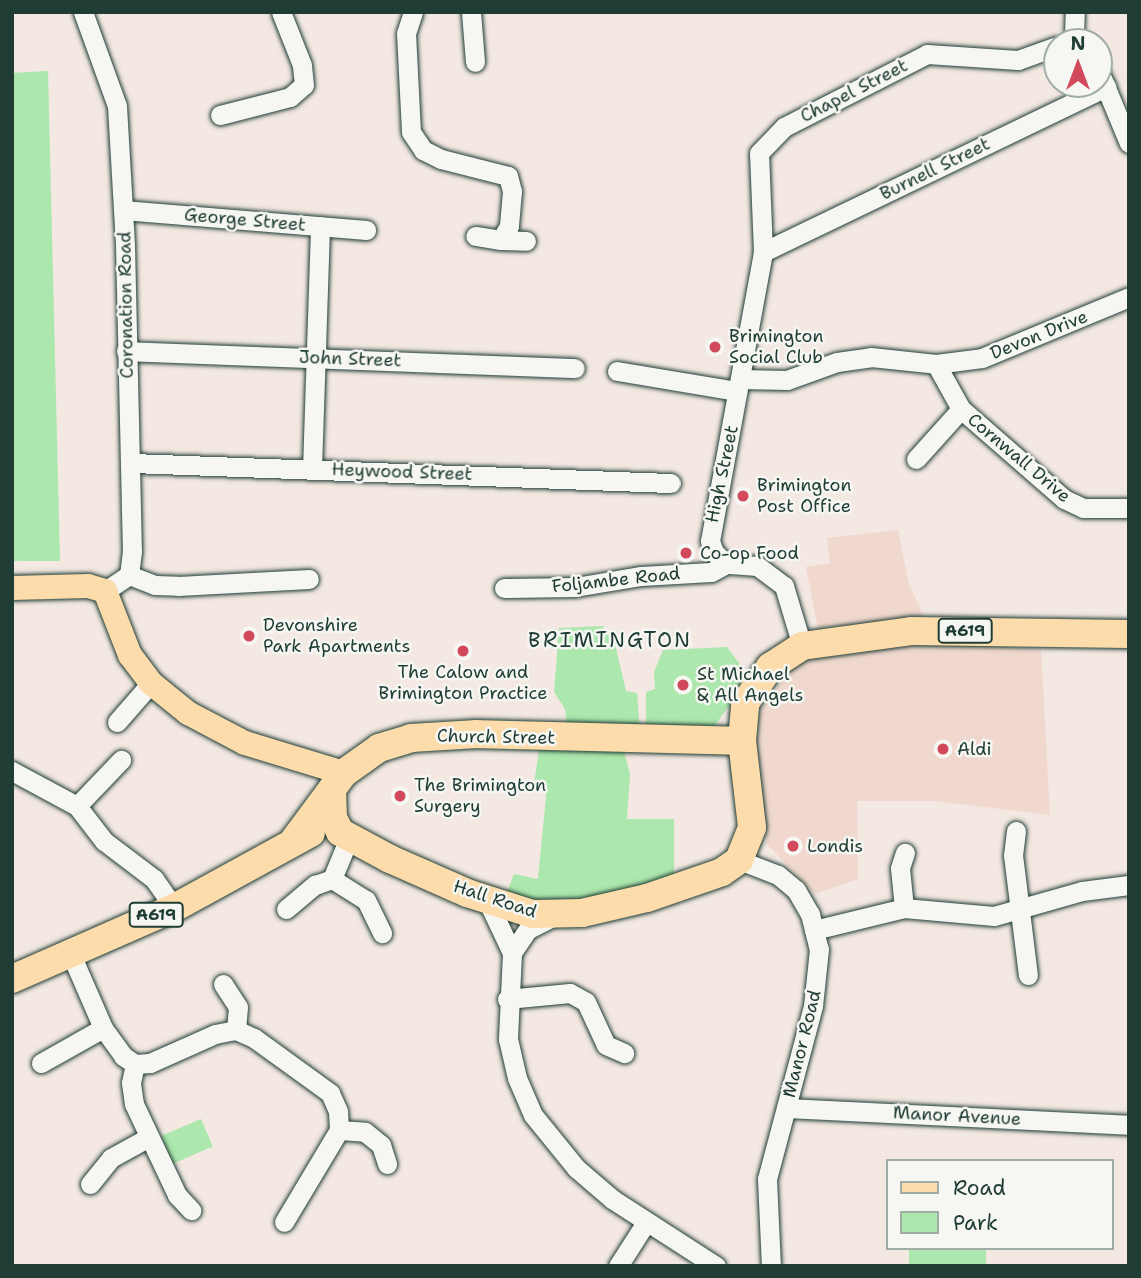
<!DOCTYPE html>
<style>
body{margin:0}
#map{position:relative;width:1141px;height:1278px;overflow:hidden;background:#f3e8e2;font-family:"Shantell Sans",sans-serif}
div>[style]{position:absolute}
.built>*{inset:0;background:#f0d8ce}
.green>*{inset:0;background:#ace7ad;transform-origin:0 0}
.roads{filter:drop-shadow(0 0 2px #1f3d34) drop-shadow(0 0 2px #1f3d34)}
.minor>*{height:19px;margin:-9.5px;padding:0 9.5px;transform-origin:9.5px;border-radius:9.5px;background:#f6f6f2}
.major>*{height:24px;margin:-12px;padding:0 12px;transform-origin:12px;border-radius:12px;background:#fddcac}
.highway>*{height:28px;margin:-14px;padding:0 14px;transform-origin:14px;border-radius:14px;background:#fddcac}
.dots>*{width:19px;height:19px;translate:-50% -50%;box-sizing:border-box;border:4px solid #f6f6f2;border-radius:50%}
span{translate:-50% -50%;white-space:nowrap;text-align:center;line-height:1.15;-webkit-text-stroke:5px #f6f6f2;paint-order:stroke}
.shield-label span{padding:2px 5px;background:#f6f6f2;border:2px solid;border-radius:5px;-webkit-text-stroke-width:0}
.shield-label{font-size:16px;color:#1f3d34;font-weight:700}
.street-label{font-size:18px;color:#1f3d34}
.poi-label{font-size:18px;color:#1f3d34}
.left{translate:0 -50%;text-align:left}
.quarter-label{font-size:21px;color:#1f3d34;letter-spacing:2px}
.frame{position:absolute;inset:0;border:14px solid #1f3d34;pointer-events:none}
.legend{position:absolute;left:886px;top:1159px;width:228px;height:91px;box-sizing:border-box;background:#f6f6f2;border:2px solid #a0aca6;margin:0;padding:9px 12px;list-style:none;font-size:21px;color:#1f3d34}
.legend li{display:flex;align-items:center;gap:14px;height:35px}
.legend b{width:35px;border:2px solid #a0aca6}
.north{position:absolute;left:1043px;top:28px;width:70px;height:70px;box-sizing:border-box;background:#f6f6f2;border:2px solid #a0aca6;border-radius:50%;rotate:0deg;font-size:19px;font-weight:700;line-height:28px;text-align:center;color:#1f3d34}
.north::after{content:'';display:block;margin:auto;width:24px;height:32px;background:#d1495b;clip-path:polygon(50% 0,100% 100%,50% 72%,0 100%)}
</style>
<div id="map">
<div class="built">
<div style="clip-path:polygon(898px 530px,909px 585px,924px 616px,818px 629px,806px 567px,830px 563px,827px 538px)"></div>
<div style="clip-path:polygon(902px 642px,1041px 649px,1050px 815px,935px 801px,857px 801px,858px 879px,815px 894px,766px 843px,755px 749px,758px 714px,790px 669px,819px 655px)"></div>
</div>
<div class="green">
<div style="clip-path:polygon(48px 71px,60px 561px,12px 561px,12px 73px)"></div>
<div style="clip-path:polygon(603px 626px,616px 648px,626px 691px,637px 693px,640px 732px,567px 728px,565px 709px,554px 692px,559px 628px)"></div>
<div style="clip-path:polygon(727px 647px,742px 667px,738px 693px,716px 724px,702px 735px,646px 732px,646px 692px,655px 689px,654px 672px,663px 650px)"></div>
<div style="clip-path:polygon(539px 750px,624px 751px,630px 774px,627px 819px,674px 819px,674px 876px,614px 894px,546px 906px,507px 892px,514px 874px,538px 879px,547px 786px,534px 784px)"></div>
<div style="left:201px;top:1119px;width:30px;height:43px;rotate:67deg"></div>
<div style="left:909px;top:1248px;width:77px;height:18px"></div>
</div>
<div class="roads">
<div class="minor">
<div style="left:83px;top:12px;width:100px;rotate:70.1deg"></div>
<div style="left:117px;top:106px;width:139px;rotate:86.7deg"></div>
<div style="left:125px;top:245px;width:306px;rotate:88.7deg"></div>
<div style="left:132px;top:551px;width:24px;rotate:97deg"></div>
<div style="left:129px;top:575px;width:29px;rotate:146deg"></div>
<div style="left:413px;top:12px;width:22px;rotate:108deg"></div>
<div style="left:406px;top:33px;width:99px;rotate:87.1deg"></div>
<div style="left:411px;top:132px;width:22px;rotate:56deg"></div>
<div style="left:423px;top:150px;width:20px;rotate:27deg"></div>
<div style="left:441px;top:159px;width:69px;rotate:14.2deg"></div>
<div style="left:508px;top:176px;width:16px;rotate:75deg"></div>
<div style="left:512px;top:191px;width:35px;rotate:95deg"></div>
<div style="left:509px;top:226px;width:16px;rotate:120deg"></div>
<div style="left:501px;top:240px;width:26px;rotate:-171deg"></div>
<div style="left:471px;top:12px;width:50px;rotate:85.4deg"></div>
<div style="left:1074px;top:35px;width:23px;rotate:-88deg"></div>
<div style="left:1099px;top:71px;width:78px;rotate:67.4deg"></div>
<div style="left:220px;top:115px;width:72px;rotate:-14.4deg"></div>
<div style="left:290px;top:97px;width:18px;rotate:-41deg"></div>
<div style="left:304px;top:85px;width:20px;rotate:-96deg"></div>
<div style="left:302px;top:65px;width:57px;rotate:-111.6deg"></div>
<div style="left:123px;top:210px;width:244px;rotate:4.7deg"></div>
<div style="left:501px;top:240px;width:25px;rotate:2deg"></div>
<div style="left:763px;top:252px;width:381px;rotate:-25.7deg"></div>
<div style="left:126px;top:351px;width:449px;rotate:2.2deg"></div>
<div style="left:936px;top:364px;width:51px;rotate:60.9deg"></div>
<div style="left:961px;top:409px;width:137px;rotate:41.1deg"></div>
<div style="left:1064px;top:499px;width:21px;rotate:25deg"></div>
<div style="left:1083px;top:508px;width:46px"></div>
<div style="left:617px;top:371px;width:122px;rotate:9.5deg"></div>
<div style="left:740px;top:379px;width:47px;rotate:1.2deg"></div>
<div style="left:787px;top:380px;width:53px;rotate:-19.8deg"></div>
<div style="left:837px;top:362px;width:34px;rotate:-8deg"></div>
<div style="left:871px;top:357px;width:65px;rotate:6.1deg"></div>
<div style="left:936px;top:364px;width:46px;rotate:-7.4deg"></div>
<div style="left:982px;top:358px;width:159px;rotate:-22.5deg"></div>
<div style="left:916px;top:459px;width:67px;rotate:-48deg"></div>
<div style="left:132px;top:463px;width:539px;rotate:2.13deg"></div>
<div style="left:312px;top:469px;width:243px;rotate:-88.1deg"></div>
<div style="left:129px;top:575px;width:28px;rotate:21deg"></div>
<div style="left:155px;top:585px;width:23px;rotate:2deg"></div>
<div style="left:178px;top:586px;width:131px;rotate:-3.1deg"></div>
<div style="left:504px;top:588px;width:71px;rotate:-0.8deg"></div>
<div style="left:575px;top:587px;width:67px;rotate:-9.5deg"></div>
<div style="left:641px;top:576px;width:70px;rotate:-3.3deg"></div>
<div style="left:711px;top:572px;width:17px;rotate:-28deg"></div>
<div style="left:802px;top:646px;width:63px;rotate:-106.7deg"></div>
<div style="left:784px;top:586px;width:34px;rotate:-143deg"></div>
<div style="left:757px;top:566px;width:31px;rotate:-176deg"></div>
<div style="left:726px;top:564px;width:17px;rotate:-135deg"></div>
<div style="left:714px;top:552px;width:12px;rotate:-110deg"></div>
<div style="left:710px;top:541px;width:294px;rotate:-79.6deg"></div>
<div style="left:763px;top:252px;width:99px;rotate:-92.3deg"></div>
<div style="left:759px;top:153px;width:36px;rotate:-46deg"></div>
<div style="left:784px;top:127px;width:161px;rotate:-27deg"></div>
<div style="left:927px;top:54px;width:91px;rotate:3.8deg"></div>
<div style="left:1018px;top:60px;width:41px;rotate:-19.7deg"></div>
<div style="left:117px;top:722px;width:52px;rotate:-48.9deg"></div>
<div style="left:12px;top:771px;width:74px;rotate:28.3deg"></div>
<div style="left:77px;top:806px;width:44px;rotate:52.4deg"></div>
<div style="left:104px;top:841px;width:63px;rotate:37.2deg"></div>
<div style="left:154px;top:879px;width:35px;rotate:55deg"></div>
<div style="left:77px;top:806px;width:64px;rotate:-46.3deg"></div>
<div style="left:1016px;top:831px;width:24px;rotate:97deg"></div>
<div style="left:1013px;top:855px;width:121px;rotate:82.9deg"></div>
<div style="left:349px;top:838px;width:44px;rotate:112.5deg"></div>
<div style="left:332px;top:879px;width:40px;rotate:32deg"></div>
<div style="left:366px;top:900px;width:37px;rotate:64deg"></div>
<div style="left:739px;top:860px;width:42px;rotate:21deg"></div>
<div style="left:778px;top:875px;width:23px;rotate:40deg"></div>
<div style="left:796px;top:890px;width:28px;rotate:60deg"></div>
<div style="left:810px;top:914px;width:36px;rotate:76deg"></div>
<div style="left:819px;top:949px;width:57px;rotate:96deg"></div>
<div style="left:813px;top:1006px;width:179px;rotate:104.9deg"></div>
<div style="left:767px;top:1179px;width:87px;rotate:87.4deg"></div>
<div style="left:487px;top:900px;width:59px;rotate:64.7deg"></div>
<div style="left:904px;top:908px;width:40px;rotate:-95.7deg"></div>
<div style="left:900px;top:868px;width:16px;rotate:-72deg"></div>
<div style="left:286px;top:909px;width:38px;rotate:-40deg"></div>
<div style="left:315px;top:885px;width:18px;rotate:-19deg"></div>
<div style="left:554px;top:916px;width:29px;rotate:153deg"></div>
<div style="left:528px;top:929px;width:29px;rotate:124deg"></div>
<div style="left:512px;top:953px;width:86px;rotate:92.7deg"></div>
<div style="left:508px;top:1039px;width:40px;rotate:77deg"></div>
<div style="left:517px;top:1078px;width:40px;rotate:66.6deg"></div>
<div style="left:533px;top:1115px;width:68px;rotate:50.9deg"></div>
<div style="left:576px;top:1168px;width:48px;rotate:40.7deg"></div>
<div style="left:612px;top:1199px;width:124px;rotate:32.8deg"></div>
<div style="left:814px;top:930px;width:93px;rotate:-13.7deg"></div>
<div style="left:904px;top:908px;width:90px;rotate:5.1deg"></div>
<div style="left:994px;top:916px;width:91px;rotate:-15.9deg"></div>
<div style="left:1082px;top:891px;width:47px;rotate:-7.3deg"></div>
<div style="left:70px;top:952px;width:83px;rotate:66.5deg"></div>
<div style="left:103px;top:1028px;width:34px;rotate:54deg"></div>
<div style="left:123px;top:1056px;width:14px;rotate:34deg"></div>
<div style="left:135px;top:1064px;width:15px;rotate:-4deg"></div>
<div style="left:150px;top:1063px;width:71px;rotate:-24deg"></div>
<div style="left:215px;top:1034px;width:21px;rotate:-11deg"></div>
<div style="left:236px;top:1030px;width:20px;rotate:24deg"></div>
<div style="left:254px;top:1038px;width:94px;rotate:35.9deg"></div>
<div style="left:330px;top:1093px;width:20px;rotate:66deg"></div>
<div style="left:338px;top:1111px;width:19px;rotate:87deg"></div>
<div style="left:339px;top:1130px;width:107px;rotate:120.9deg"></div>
<div style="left:223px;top:984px;width:27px;rotate:57deg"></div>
<div style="left:238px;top:1007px;width:23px;rotate:95deg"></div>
<div style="left:507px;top:999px;width:63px;rotate:-5.4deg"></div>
<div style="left:570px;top:993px;width:18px;rotate:29deg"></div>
<div style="left:586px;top:1002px;width:47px;rotate:65.1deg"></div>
<div style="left:606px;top:1045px;width:20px;rotate:24deg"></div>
<div style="left:41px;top:1063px;width:71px;rotate:-29.4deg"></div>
<div style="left:135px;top:1064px;width:19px;rotate:102deg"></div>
<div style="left:131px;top:1083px;width:21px;rotate:82deg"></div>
<div style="left:134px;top:1104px;width:101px;rotate:64.7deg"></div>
<div style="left:177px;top:1195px;width:21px;rotate:47deg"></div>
<div style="left:786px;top:1108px;width:343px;rotate:2.8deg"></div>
<div style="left:339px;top:1130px;width:26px;rotate:4deg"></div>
<div style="left:365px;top:1132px;width:21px;rotate:39deg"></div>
<div style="left:381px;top:1145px;width:20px;rotate:72deg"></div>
<div style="left:90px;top:1184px;width:33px;rotate:-51deg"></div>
<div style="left:111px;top:1158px;width:43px;rotate:-28.9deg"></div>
<div style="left:618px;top:1266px;width:50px;rotate:-57.3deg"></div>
</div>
<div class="major">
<div style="left:12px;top:588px;width:76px;rotate:-1.5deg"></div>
<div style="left:88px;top:586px;width:18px;rotate:16deg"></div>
<div style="left:105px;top:591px;width:69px;rotate:68.7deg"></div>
<div style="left:130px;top:655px;width:35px;rotate:53deg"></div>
<div style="left:151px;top:683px;width:48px;rotate:39deg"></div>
<div style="left:188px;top:713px;width:64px;rotate:27.8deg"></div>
<div style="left:245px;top:743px;width:103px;rotate:16.9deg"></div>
</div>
<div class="highway">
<div style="left:332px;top:789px;width:29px;rotate:88deg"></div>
<div style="left:333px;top:818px;width:16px;rotate:63deg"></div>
<div style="left:340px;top:832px;width:57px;rotate:28.4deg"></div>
<div style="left:390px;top:859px;width:84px;rotate:23.8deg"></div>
<div style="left:467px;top:893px;width:69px;rotate:17.7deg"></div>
<div style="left:533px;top:914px;width:49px;rotate:-1.2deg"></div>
<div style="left:582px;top:913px;width:67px;rotate:-13deg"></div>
<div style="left:647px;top:898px;width:79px;rotate:-19.1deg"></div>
<div style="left:722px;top:872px;width:21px;rotate:-35deg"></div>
<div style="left:739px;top:860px;width:35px;rotate:-68deg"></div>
<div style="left:752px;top:827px;width:87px;rotate:-96.6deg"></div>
<div style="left:742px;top:741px;width:38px;rotate:-85deg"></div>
<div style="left:745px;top:703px;width:44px;rotate:-55.2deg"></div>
<div style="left:770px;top:667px;width:38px;rotate:-33deg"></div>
<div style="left:802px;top:646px;width:110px;rotate:-7.8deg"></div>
<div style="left:911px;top:631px;width:218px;rotate:0.8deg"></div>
<div style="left:294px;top:840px;width:84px;rotate:-53.3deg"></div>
<div style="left:344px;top:773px;width:43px;rotate:-35.5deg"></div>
<div style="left:379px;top:748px;width:34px;rotate:-17deg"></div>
<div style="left:411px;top:738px;width:66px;rotate:-3.5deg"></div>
<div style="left:477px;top:734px;width:265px;rotate:1.5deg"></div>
<div style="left:12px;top:979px;width:177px;rotate:-23.7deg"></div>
<div style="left:174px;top:908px;width:156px;rotate:-28.7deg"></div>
</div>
</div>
<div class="dots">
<div style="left:715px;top:347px;background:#d1495b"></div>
<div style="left:743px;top:496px;background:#d1495b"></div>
<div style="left:686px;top:553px;background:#d1495b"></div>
<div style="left:249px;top:636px;background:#d1495b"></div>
<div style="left:463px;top:651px;background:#d1495b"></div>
<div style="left:683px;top:685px;background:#d1495b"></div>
<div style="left:943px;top:749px;background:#d1495b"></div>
<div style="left:400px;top:796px;background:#d1495b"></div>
<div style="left:793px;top:846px;background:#d1495b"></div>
</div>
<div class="shield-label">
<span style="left:965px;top:631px">A619</span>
<span style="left:156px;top:915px">A619</span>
</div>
<div class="street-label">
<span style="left:854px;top:91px;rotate:-27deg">Chapel Street</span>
<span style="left:935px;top:169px;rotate:-26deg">Burnell Street</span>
<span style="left:245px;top:220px;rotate:5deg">George Street</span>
<span style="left:126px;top:305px;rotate:-91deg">Coronation Road</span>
<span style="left:1039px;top:335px;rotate:-22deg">Devon Drive</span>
<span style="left:350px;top:359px;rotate:2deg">John Street</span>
<span style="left:1019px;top:458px;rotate:40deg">Cornwall Drive</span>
<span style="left:402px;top:472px;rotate:2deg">Heywood Street</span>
<span style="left:722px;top:474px;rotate:-78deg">High Street</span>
<span style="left:616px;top:580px;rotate:-6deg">Foljambe Road</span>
<span style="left:496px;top:737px;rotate:1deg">Church Street</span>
<span style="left:495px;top:899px;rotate:18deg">Hall Road</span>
<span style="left:802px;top:1044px;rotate:-76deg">Manor Road</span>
<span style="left:957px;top:1116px;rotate:3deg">Manor Avenue</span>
</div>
<div class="poi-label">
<span class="left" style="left:729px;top:347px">Brimington<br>Social Club</span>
<span class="left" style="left:757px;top:496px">Brimington<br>Post Office</span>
<span class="left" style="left:700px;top:553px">Co-op Food</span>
<span class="left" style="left:263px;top:636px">Devonshire<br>Park Apartments</span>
<span style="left:463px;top:683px">The Calow and<br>Brimington Practice</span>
<span class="left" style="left:697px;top:685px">St Michael<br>&amp; All Angels</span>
<span class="left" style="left:957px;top:749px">Aldi</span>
<span class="left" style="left:414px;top:796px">The Brimington<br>Surgery</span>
<span class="left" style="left:807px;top:846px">Londis</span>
</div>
<div class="quarter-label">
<span style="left:610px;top:640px">BRIMINGTON</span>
</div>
<div class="frame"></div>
<ul class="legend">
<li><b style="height:9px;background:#fddcac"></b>Road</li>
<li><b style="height:19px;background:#ace7ad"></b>Park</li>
</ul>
<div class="north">N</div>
</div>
